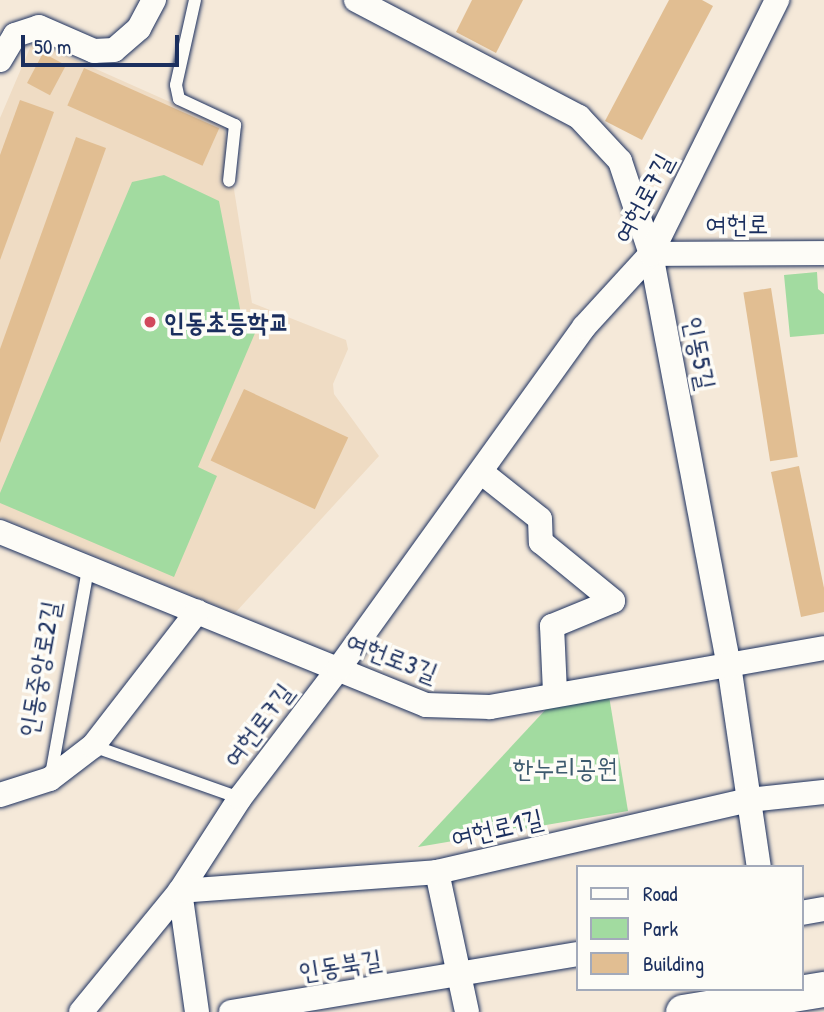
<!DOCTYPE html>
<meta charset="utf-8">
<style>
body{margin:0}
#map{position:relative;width:824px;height:1012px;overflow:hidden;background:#f5e9d9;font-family:"Patrick Hand","Poor Story",sans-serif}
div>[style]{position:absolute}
.built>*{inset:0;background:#efdcc4}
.green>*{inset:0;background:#a2dba0}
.building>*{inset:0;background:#e1be92;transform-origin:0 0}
.roads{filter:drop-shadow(0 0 2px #1b2f5e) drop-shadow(0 0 2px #1b2f5e)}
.lane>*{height:12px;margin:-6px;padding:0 6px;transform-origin:6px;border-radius:6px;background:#fdfcf7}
.street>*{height:24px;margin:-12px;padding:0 12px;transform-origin:12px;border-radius:12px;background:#fdfcf7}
.secondary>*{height:35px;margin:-17.5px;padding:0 17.5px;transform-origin:17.5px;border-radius:17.5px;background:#fdfcf7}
.dots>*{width:19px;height:19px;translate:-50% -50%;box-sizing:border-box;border:4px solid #fdfcf7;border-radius:50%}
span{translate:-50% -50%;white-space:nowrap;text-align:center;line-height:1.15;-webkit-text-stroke:7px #fdfcf7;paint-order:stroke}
.street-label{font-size:26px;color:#1b2f5e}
.poi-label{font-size:26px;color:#1b2f5e;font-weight:700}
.left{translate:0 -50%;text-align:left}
.park-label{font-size:26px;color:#3d5a6e}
.legend{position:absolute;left:576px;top:865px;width:228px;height:126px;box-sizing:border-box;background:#fdfcf7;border:2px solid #a3aaba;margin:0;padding:9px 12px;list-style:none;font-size:21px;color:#1b2f5e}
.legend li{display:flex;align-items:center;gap:14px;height:35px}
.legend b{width:35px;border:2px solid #a3aaba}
.scale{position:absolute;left:21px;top:35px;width:158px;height:32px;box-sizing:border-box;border:4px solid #1b2f5e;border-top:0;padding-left:9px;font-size:21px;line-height:24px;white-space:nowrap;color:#1b2f5e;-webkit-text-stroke:5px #fdfcf7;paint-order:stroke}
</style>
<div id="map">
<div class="built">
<div style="clip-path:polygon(33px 41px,224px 126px,252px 303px,346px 340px,348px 349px,333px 384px,334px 394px,379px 456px,235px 613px,0 517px,0 118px)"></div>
</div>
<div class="green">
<div style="clip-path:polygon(164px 175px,219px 201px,242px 319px,258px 326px,198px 467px,217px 476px,174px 577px,0 503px,0 493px,132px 182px)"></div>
<div style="clip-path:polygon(817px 272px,818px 289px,824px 294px,824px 334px,790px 337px,784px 275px)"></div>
<div style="clip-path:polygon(609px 696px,628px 811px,418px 847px,548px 707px)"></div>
</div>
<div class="building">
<div style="clip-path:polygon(472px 0,523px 0,496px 53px,456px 32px)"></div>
<div style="clip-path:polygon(669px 0,702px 0,713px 6px,642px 140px,605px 121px)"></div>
<div style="left:43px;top:53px;width:26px;height:34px;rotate:28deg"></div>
<div style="left:84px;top:68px;width:148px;height:41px;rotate:24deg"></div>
<div style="clip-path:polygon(20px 100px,54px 112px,0 260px,0 155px)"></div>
<div style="clip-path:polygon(76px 137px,106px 148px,0 443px,0 349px)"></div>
<div style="left:771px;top:288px;width:171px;height:28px;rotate:81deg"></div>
<div style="left:244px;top:389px;width:115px;height:79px;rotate:25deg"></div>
<div style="clip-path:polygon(799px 466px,824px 588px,824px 612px,801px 617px,771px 472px)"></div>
</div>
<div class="roads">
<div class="lane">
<div style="left:195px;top:0;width:87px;rotate:102.6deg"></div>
<div style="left:176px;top:85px;width:14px;rotate:78deg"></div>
<div style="left:179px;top:99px;width:62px;rotate:24.9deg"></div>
<div style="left:235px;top:125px;width:56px;rotate:96.1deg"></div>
<div style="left:93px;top:746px;width:156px;rotate:19.5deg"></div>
<div style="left:51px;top:775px;width:209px;rotate:-79.8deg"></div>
</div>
<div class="street">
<div style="left:356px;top:0;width:252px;rotate:27.7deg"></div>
<div style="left:579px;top:117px;width:60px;rotate:47deg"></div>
<div style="left:620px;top:161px;width:98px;rotate:71.6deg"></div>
<div style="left:651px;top:254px;width:418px;rotate:79.3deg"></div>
<div style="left:729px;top:665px;width:204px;rotate:81.6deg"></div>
<div style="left:0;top:60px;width:29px;rotate:-59deg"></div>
<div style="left:15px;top:35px;width:25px;rotate:-18deg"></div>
<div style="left:39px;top:27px;width:60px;rotate:23.6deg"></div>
<div style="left:94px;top:51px;width:20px;rotate:-3deg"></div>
<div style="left:114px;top:50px;width:33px;rotate:-41deg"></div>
<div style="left:139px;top:28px;width:32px;rotate:-62deg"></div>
<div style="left:651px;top:254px;width:173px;rotate:-0.3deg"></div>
<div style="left:481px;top:472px;width:75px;rotate:38.5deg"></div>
<div style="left:540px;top:519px;width:23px;rotate:88deg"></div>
<div style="left:541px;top:542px;width:93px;rotate:39.3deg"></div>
<div style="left:613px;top:601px;width:66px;rotate:157.7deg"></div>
<div style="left:552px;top:626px;width:66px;rotate:87.4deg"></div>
<div style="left:0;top:532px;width:460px;rotate:22.1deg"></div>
<div style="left:426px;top:705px;width:64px;rotate:1.8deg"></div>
<div style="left:490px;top:707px;width:339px;rotate:-10deg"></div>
<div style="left:0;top:795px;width:52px;rotate:-17.7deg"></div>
<div style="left:50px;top:779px;width:54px;rotate:-37.5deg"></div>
<div style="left:93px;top:746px;width:170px;rotate:-52.2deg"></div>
<div style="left:437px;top:872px;width:143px;rotate:77.9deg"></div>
<div style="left:801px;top:913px;width:23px;rotate:-10deg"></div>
<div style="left:81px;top:1012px;width:156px;rotate:-50.7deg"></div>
<div style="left:180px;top:891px;width:111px;rotate:-57.2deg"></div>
<div style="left:240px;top:798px;width:163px;rotate:-52.7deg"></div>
<div style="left:339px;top:668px;width:420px;rotate:-54.3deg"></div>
<div style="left:584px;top:327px;width:99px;rotate:-47.5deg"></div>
<div style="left:651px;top:254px;width:284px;rotate:-63.6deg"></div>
<div style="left:197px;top:1012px;width:122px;rotate:-98deg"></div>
<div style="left:180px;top:891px;width:258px;rotate:-4.2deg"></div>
<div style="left:437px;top:872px;width:320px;rotate:-13deg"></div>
<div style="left:749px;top:800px;width:75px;rotate:-6.1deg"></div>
<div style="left:231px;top:1012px;width:351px;rotate:-9.5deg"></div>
</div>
<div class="secondary">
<div style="left:683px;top:1012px;width:143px;rotate:-9.3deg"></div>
</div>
</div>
<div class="dots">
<div style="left:150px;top:322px;background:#d1495b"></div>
</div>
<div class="street-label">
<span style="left:643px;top:198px;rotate:-62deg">여헌로7길</span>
<span style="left:737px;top:224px">여헌로</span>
<span style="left:700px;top:353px;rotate:79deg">인동5길</span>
<span style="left:392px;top:657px;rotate:21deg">여헌로3길</span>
<span style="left:39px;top:669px;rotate:-80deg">인동중앙로2길</span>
<span style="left:258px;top:725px;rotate:-53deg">여헌로7길</span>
<span style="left:497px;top:828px;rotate:-13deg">여헌로1길</span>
<span style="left:340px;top:965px;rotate:-9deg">인동북길</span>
</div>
<div class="poi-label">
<span class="left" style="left:164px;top:322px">인동초등학교</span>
</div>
<div class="park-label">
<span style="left:565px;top:768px">한누리공원</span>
</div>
<ul class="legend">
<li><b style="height:9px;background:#fdfcf7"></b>Road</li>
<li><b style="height:19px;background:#a2dba0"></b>Park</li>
<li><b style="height:19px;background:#e1be92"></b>Building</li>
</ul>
<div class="scale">50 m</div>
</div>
